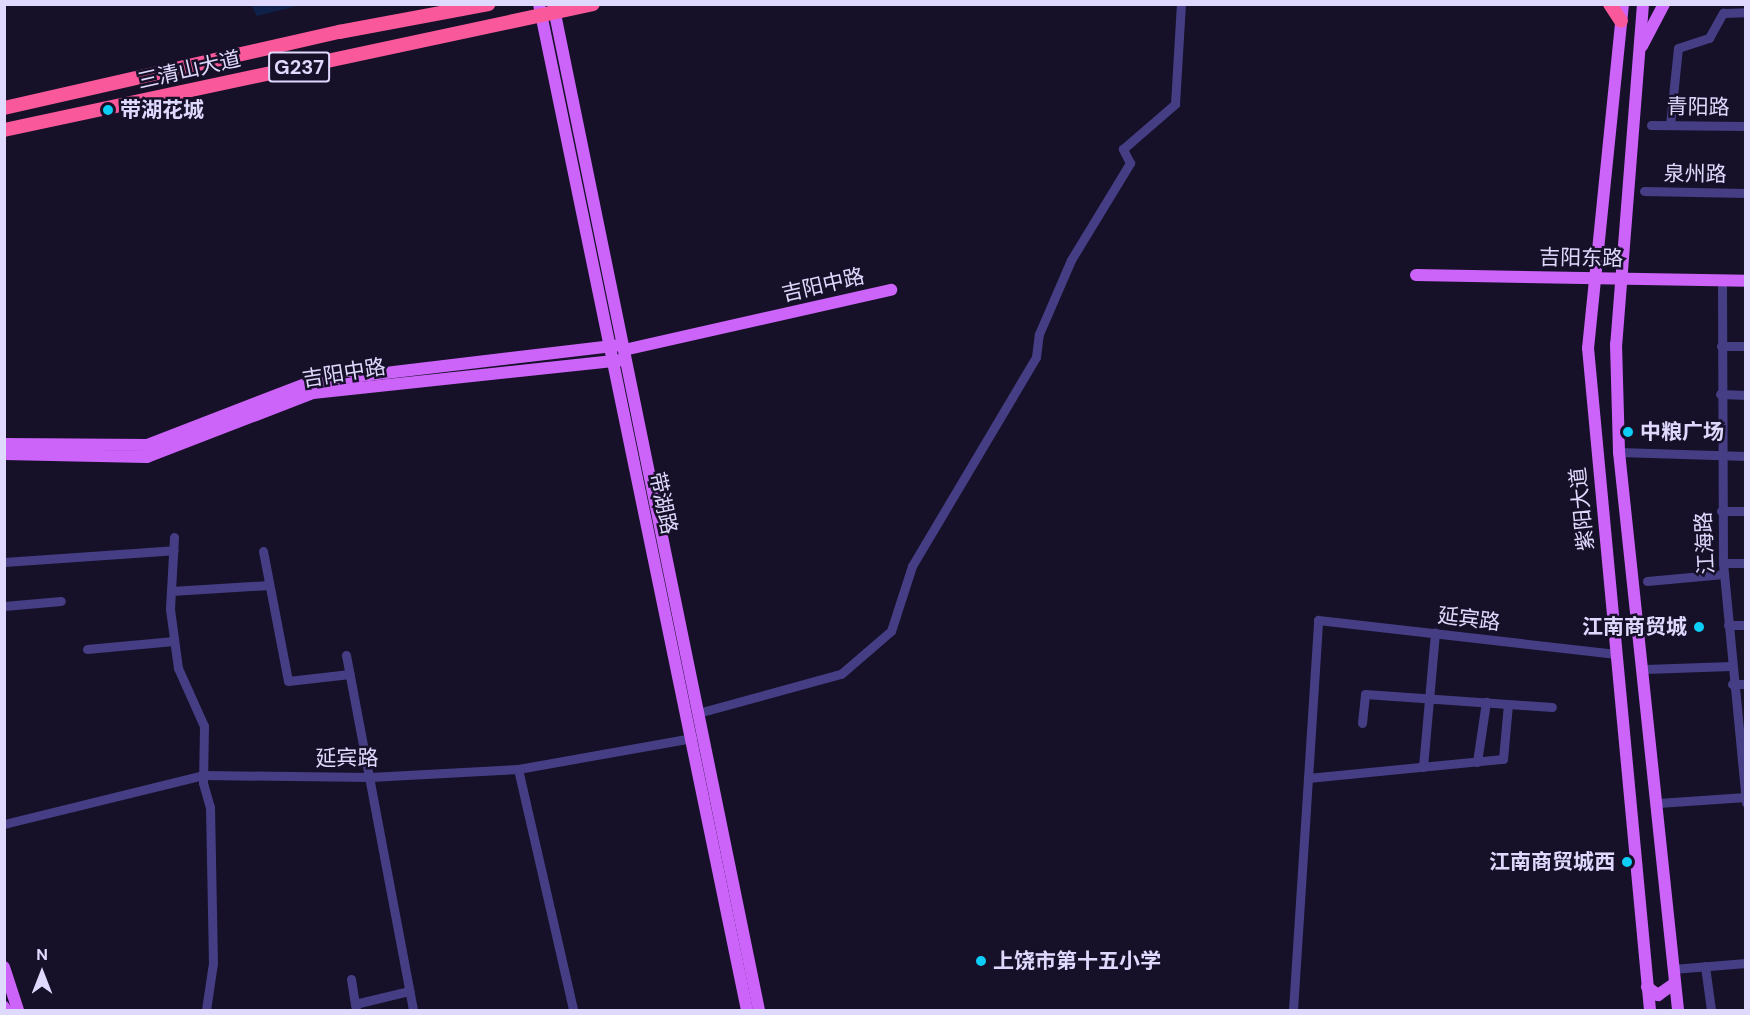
<!DOCTYPE html>
<meta charset="utf-8">
<style>
body{margin:0}
#map{position:relative;width:1750px;height:1015px;overflow:hidden;background:#161128;font-family:"DM Sans","Noto Sans SC",sans-serif}
div>[style]{position:absolute}
.water>*{inset:0;background:#0f2049}
.minor>*{height:9px;margin:-4.5px;padding:0 4.5px;transform-origin:4.5px;border-radius:4.5px;background:#453e85}
.major>*{height:12px;margin:-6px;padding:0 6px;transform-origin:6px;border-radius:6px;background:#cc64fa}
.highway>*{height:14px;margin:-7px;padding:0 7px;transform-origin:7px;border-radius:7px;background:#f9589a}
.dots>*{width:16px;height:16px;translate:-50% -50%;box-sizing:border-box;border:3px solid #161128;border-radius:50%}
span{translate:-50% -50%;white-space:nowrap;text-align:center;line-height:1.15;-webkit-text-stroke:5px #161128;paint-order:stroke}
.shield-label span{padding:2px 4px;background:#161128;border:2px solid;border-radius:4px;-webkit-text-stroke-width:0}
.shield-label{font-size:20px;color:#e0d9fe;font-weight:700}
.street-label{font-size:21px;color:#e0d9fe}
.poi-label{font-size:21px;color:#e0d9fe;font-weight:700}
.left{translate:0 -50%;text-align:left}
.right{translate:-100% -50%;text-align:right}
.frame{position:absolute;inset:0;border:6px solid #e0d9fe;pointer-events:none}
.north{position:absolute;left:12px;top:943px;width:60px;height:60px;-webkit-text-stroke:4px #161128;paint-order:stroke;rotate:0deg;font-size:16px;font-weight:700;line-height:24px;text-align:center;color:#e0d9fe}
.north::after{content:'';display:block;margin:auto;width:21px;height:27px;background:#e0d9fe;clip-path:polygon(50% 0,100% 100%,50% 72%,0 100%)}
</style>
<div id="map">
<div class="water">
<div style="clip-path:polygon(251px 5px,301px 5px,257px 16px)"></div>
</div>
<div class="minor">
<div style="left:1651px;top:125px;width:95px;rotate:0.6deg"></div>
<div style="left:1670px;top:125px;width:77px;rotate:-84.1deg"></div>
<div style="left:1678px;top:48px;width:33px;rotate:-18deg"></div>
<div style="left:1709px;top:38px;width:29px;rotate:-61deg"></div>
<div style="left:1723px;top:13px;width:23px;rotate:-2deg"></div>
<div style="left:1644px;top:191px;width:102px;rotate:1.1deg"></div>
<div style="left:1722px;top:280px;width:283px;rotate:89.8deg"></div>
<div style="left:1723px;top:563px;width:241px;rotate:84.5deg"></div>
<div style="left:1721px;top:346px;width:25px"></div>
<div style="left:1720px;top:394px;width:26px;rotate:2deg"></div>
<div style="left:1619px;top:452px;width:127px;rotate:1.8deg"></div>
<div style="left:1721px;top:511px;width:25px"></div>
<div style="left:174px;top:537px;width:72px;rotate:93.2deg"></div>
<div style="left:170px;top:609px;width:60px;rotate:82.3deg"></div>
<div style="left:178px;top:668px;width:64px;rotate:65.9deg"></div>
<div style="left:204px;top:726px;width:57px;rotate:91deg"></div>
<div style="left:203px;top:783px;width:25px;rotate:74deg"></div>
<div style="left:210px;top:807px;width:156px;rotate:88.9deg"></div>
<div style="left:213px;top:963px;width:48px;rotate:98.5deg"></div>
<div style="left:263px;top:551px;width:132px;rotate:79.1deg"></div>
<div style="left:288px;top:681px;width:62px;rotate:-6.4deg"></div>
<div style="left:4px;top:562px;width:170px;rotate:-4deg"></div>
<div style="left:1723px;top:563px;width:23px"></div>
<div style="left:1647px;top:581px;width:77px;rotate:-5.2deg"></div>
<div style="left:171px;top:591px;width:98px;rotate:-3.5deg"></div>
<div style="left:4px;top:606px;width:57px;rotate:-5deg"></div>
<div style="left:1728px;top:625px;width:18px"></div>
<div style="left:87px;top:649px;width:87px;rotate:-5.3deg"></div>
<div style="left:346px;top:655px;width:361px;rotate:79.3deg"></div>
<div style="left:1645px;top:669px;width:86px;rotate:-2deg"></div>
<div style="left:1732px;top:684px;width:14px"></div>
<div style="left:698px;top:713px;width:148px;rotate:-15.3deg"></div>
<div style="left:841px;top:674px;width:66px;rotate:-40.7deg"></div>
<div style="left:891px;top:631px;width:68px;rotate:-72.1deg"></div>
<div style="left:912px;top:566px;width:243px;rotate:-59.3deg"></div>
<div style="left:1036px;top:357px;width:23px;rotate:-83deg"></div>
<div style="left:1039px;top:334px;width:81px;rotate:-66.6deg"></div>
<div style="left:1071px;top:260px;width:114px;rotate:-58.7deg"></div>
<div style="left:1130px;top:163px;width:16px;rotate:-117deg"></div>
<div style="left:1123px;top:149px;width:69px;rotate:-40.9deg"></div>
<div style="left:1175px;top:104px;width:100px;rotate:-86.6deg"></div>
<div style="left:1362px;top:723px;width:29px;rotate:-84deg"></div>
<div style="left:1365px;top:694px;width:143px;rotate:4deg"></div>
<div style="left:1477px;top:762px;width:61px;rotate:-81.5deg"></div>
<div style="left:1423px;top:767px;width:135px;rotate:-84.9deg"></div>
<div style="left:518px;top:769px;width:247px;rotate:77.1deg"></div>
<div style="left:1308px;top:778px;width:196px;rotate:-5.6deg"></div>
<div style="left:1503px;top:759px;width:55px;rotate:-84.8deg"></div>
<div style="left:1508px;top:704px;width:44px;rotate:3.9deg"></div>
<div style="left:1658px;top:803px;width:88px;rotate:-3.9deg"></div>
<div style="left:4px;top:824px;width:206px;rotate:-13.8deg"></div>
<div style="left:204px;top:775px;width:166px;rotate:0.7deg"></div>
<div style="left:370px;top:777px;width:148px;rotate:-3.1deg"></div>
<div style="left:518px;top:769px;width:177px;rotate:-10.1deg"></div>
<div style="left:1705px;top:966px;width:44px;rotate:82.2deg"></div>
<div style="left:1673px;top:969px;width:73px;rotate:-4.7deg"></div>
<div style="left:351px;top:979px;width:25px;rotate:81deg"></div>
<div style="left:356px;top:1010px;width:6px;rotate:-99deg"></div>
<div style="left:355px;top:1004px;width:56px;rotate:-13.5deg"></div>
<div style="left:1293px;top:1010px;width:391px;rotate:-86.3deg"></div>
<div style="left:1318px;top:620px;width:300px;rotate:6.5deg"></div>
</div>
<div class="major">
<div style="left:539px;top:4px;width:1027px;rotate:78.32deg"></div>
<div style="left:553px;top:4px;width:1027px;rotate:78.43deg"></div>
<div style="left:1623px;top:4px;width:346px;rotate:95.8deg"></div>
<div style="left:1588px;top:348px;width:665px;rotate:84.65deg"></div>
<div style="left:1643px;top:4px;width:341px;rotate:94.5deg"></div>
<div style="left:1616px;top:344px;width:108px;rotate:88.4deg"></div>
<div style="left:1619px;top:452px;width:561px;rotate:83.96deg"></div>
<div style="left:1642px;top:46px;width:47px;rotate:-62.4deg"></div>
<div style="left:1416px;top:275px;width:330px;rotate:1deg"></div>
<div style="left:624px;top:350px;width:274px;rotate:-12.7deg"></div>
<div style="left:4px;top:444px;width:143px;rotate:0.4deg"></div>
<div style="left:147px;top:445px;width:175px;rotate:-21.1deg"></div>
<div style="left:310px;top:382px;width:311px;rotate:-6.8deg"></div>
<div style="left:4px;top:454px;width:143px;rotate:1.2deg"></div>
<div style="left:147px;top:457px;width:178px;rotate:-21.1deg"></div>
<div style="left:313px;top:393px;width:309px;rotate:-6.1deg"></div>
<div style="left:4px;top:967px;width:45px;rotate:72deg"></div>
<div style="left:1647px;top:987px;width:14px;rotate:36deg"></div>
<div style="left:1658px;top:995px;width:19px;rotate:-35deg"></div>
<div style="left:4px;top:1007px;width:4px;rotate:56deg"></div>
</div>
<div class="highway">
<div style="left:1610px;top:4px;width:20px;rotate:57deg"></div>
<div style="left:4px;top:108px;width:344px;rotate:-12.8deg"></div>
<div style="left:339px;top:32px;width:152px;rotate:-10.6deg"></div>
<div style="left:4px;top:130px;width:602px;rotate:-12.07deg"></div>
</div>
<div class="dots">
<div style="left:108px;top:110px;background:#0ccef7"></div>
<div style="left:1628px;top:432px;background:#0ccef7"></div>
<div style="left:1699px;top:627px;background:#0ccef7"></div>
<div style="left:1627px;top:862px;background:#0ccef7"></div>
<div style="left:981px;top:961px;background:#0ccef7"></div>
</div>
<div class="shield-label">
<span style="left:299px;top:67px">G237</span>
</div>
<div class="street-label">
<span style="left:189px;top:70px;rotate:-13deg">三清山大道</span>
<span style="left:1698px;top:107px;rotate:1deg">青阳路</span>
<span style="left:1695px;top:174px;rotate:1deg">泉州路</span>
<span style="left:1581px;top:258px;rotate:1deg">吉阳东路</span>
<span style="left:823px;top:285px;rotate:-13deg">吉阳中路</span>
<span style="left:344px;top:373px;rotate:-9deg">吉阳中路</span>
<span style="left:663px;top:503px;rotate:78deg">带湖路</span>
<span style="left:1582px;top:509px;rotate:-96deg">紫阳大道</span>
<span style="left:1705px;top:543px;rotate:-93deg">江海路</span>
<span style="left:1469px;top:619px;rotate:7deg">延宾路</span>
<span style="left:347px;top:758px">延宾路</span>
</div>
<div class="poi-label">
<span class="left" style="left:120px;top:110px">带湖花城</span>
<span class="left" style="left:1640px;top:432px">中粮广场</span>
<span class="right" style="left:1687px;top:627px">江南商贸城</span>
<span class="right" style="left:1615px;top:862px">江南商贸城西</span>
<span class="left" style="left:993px;top:961px">上饶市第十五小学</span>
</div>
<div class="frame"></div>
<div class="north">N</div>
</div>
